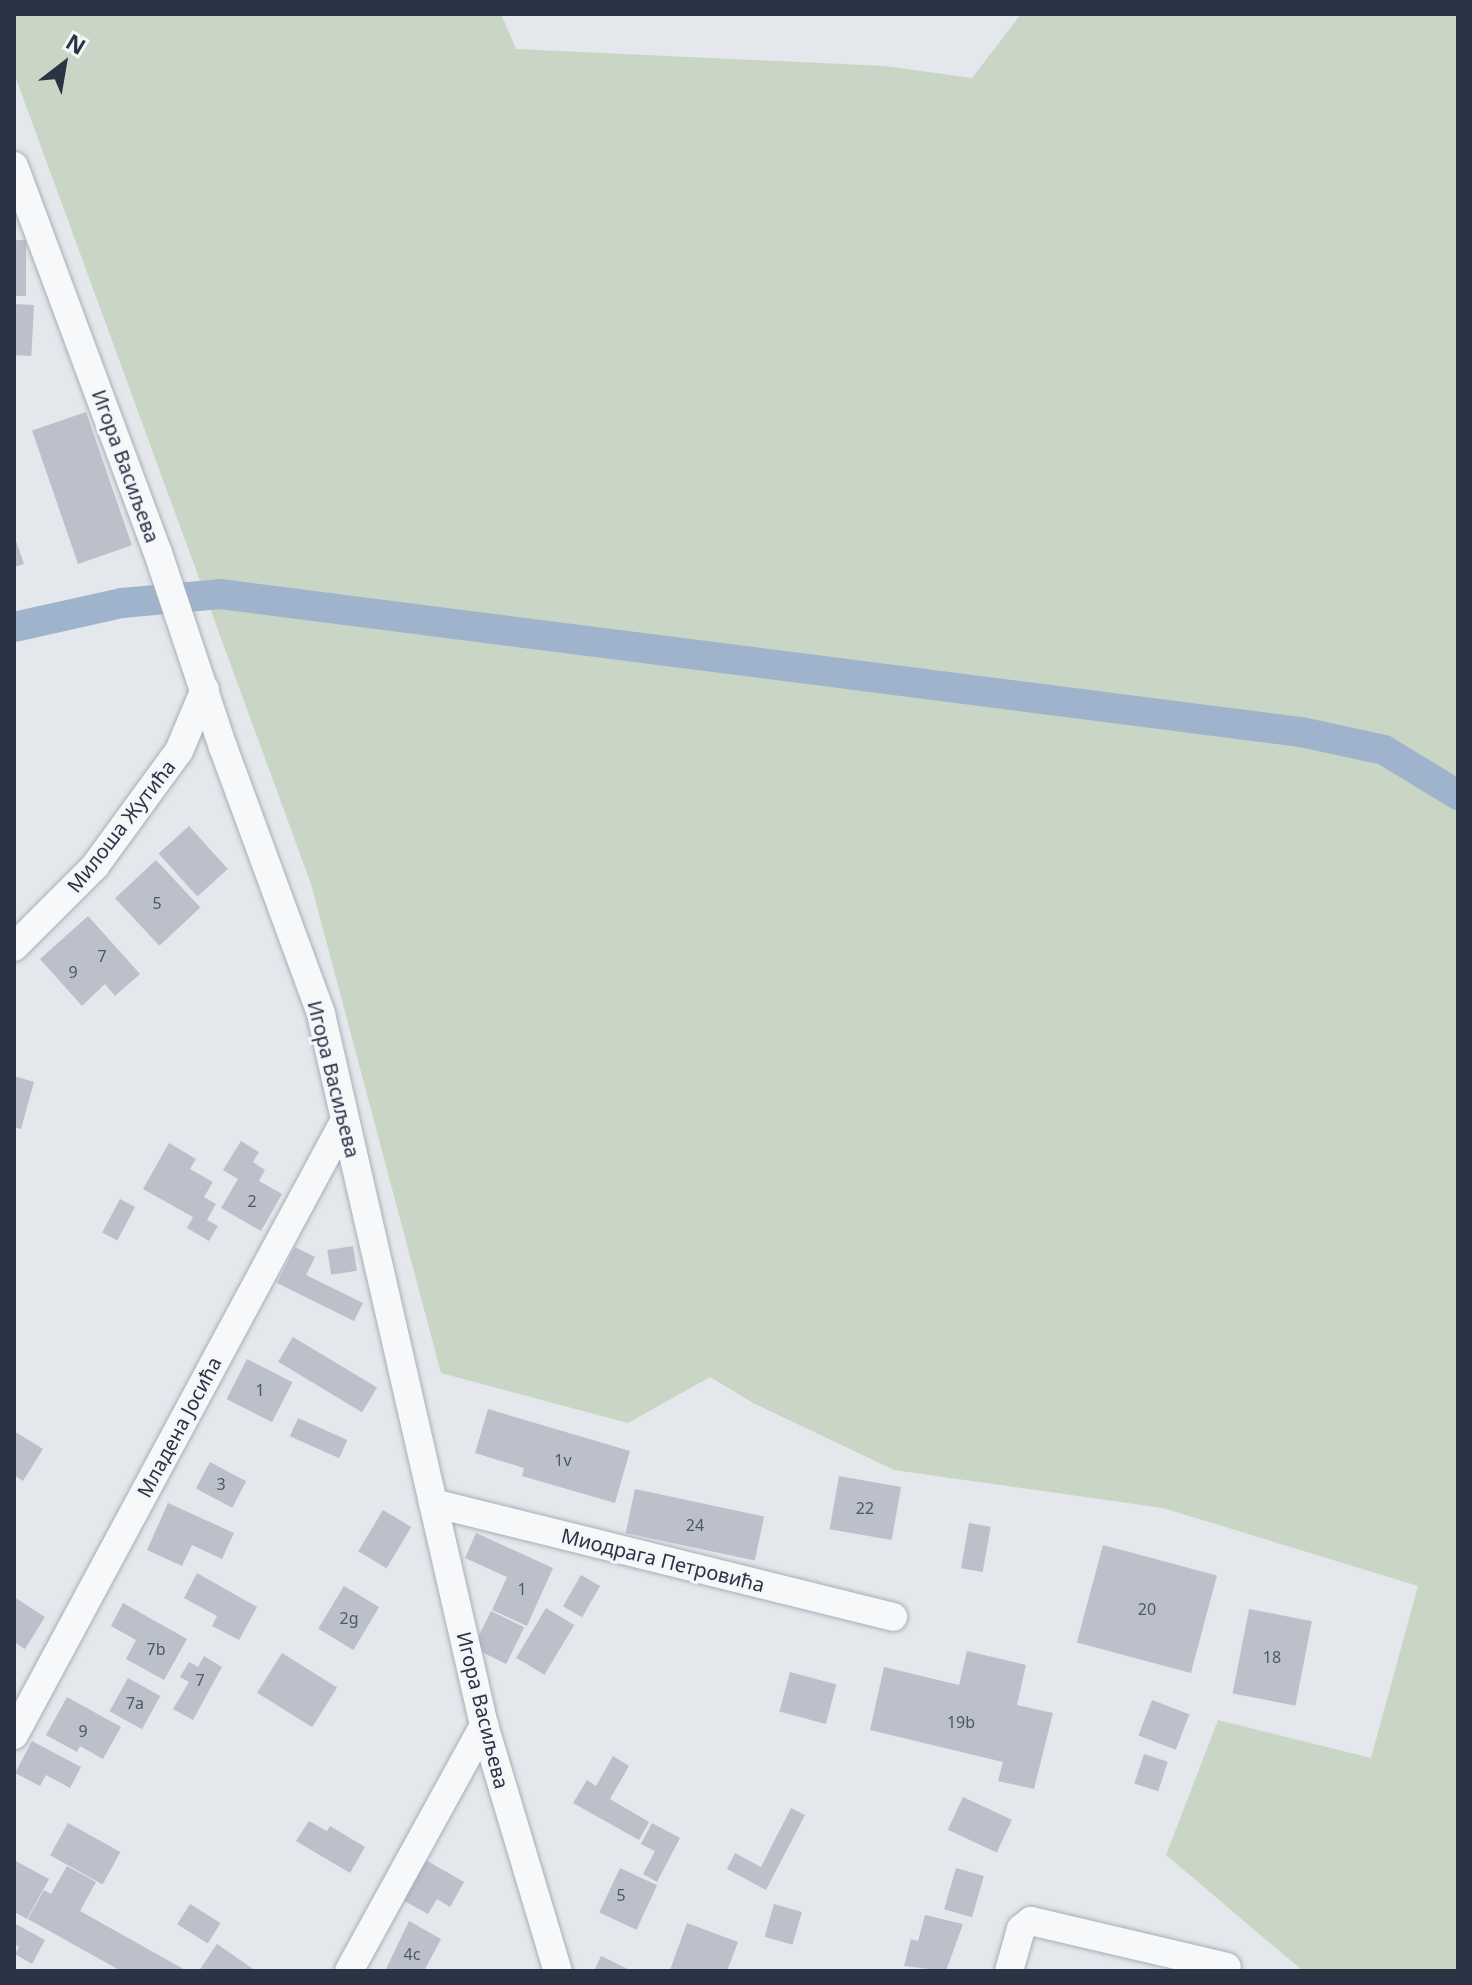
<!DOCTYPE html>
<meta charset="utf-8">
<style>
body{margin:0}
#map{position:relative;width:1472px;height:1985px;overflow:hidden;background:#e4e7ec;font-family:"Noto Sans",sans-serif}
div>[style]{position:absolute}
.green>*{inset:0;background:#c9d6c5}
.canal>*{height:30px;margin:-15px;padding:0 15px;transform-origin:15px;border-radius:15px;background:#9fb4cc}
.building>*{inset:0;background:#bbc0ca;transform-origin:0 0}
.roads{filter:drop-shadow(0 0 2px #a9aeb7) drop-shadow(0 0 2px #a9aeb7)}
.minor>*{height:28px;margin:-14px;padding:0 14px;transform-origin:14px;border-radius:14px;background:#f7f8fa}
span{translate:-50% -50%;white-space:nowrap;text-align:center;line-height:1.15;-webkit-text-stroke:6px #f4f6f9;paint-order:stroke}
.number-label{font-size:16px;color:#4f5766}
.number-label span{-webkit-text-stroke-width:0}
.street-label{font-size:20px;color:#2b3445}
.frame{position:absolute;inset:0;border:16px solid #2b3445;pointer-events:none}
.north{position:absolute;left:24px;top:24px;width:80px;height:80px;-webkit-text-stroke:6px #f4f6f9;paint-order:stroke;rotate:31deg;font-size:22px;font-weight:700;line-height:32px;text-align:center;color:#2b3445}
.north::after{content:'';display:block;margin:auto;width:28px;height:36px;background:#2b3445;clip-path:polygon(50% 0,100% 100%,50% 72%,0 100%)}
</style>
<div id="map">
<div class="green">
<div style="clip-path:polygon(14px 14px,501px 14px,516px 49px,885px 66px,972px 78px,1021px 14px,1458px 14px,1458px 1971px,1303px 1971px,1166px 1855px,1218px 1720px,1371px 1758px,1418px 1586px,1163px 1508px,894px 1470px,753px 1403px,710px 1377px,628px 1423px,441px 1373px,311px 884px,14px 73px)"></div>
</div>
<div class="canal">
<div style="left:14px;top:627px;width:111px;rotate:-12.5deg"></div>
<div style="left:122px;top:603px;width:98px;rotate:-5.2deg"></div>
<div style="left:220px;top:594px;width:1090px;rotate:7.28deg"></div>
<div style="left:1301px;top:732px;width:85px;rotate:12.2deg"></div>
<div style="left:1384px;top:750px;width:87px;rotate:31.3deg"></div>
</div>
<div class="building">
<div style="left:14px;top:240px;width:12px;height:56px"></div>
<div style="left:14px;top:304px;width:20px;height:51px;rotate:3deg"></div>
<div style="left:86px;top:412px;width:141px;height:57px;rotate:71deg"></div>
<div style="clip-path:polygon(14px 535px,24px 564px,14px 567px)"></div>
<div style="left:189px;top:826px;width:58px;height:41px;rotate:48deg"></div>
<div style="left:156px;top:860px;width:65px;height:56px;rotate:47deg"></div>
<div style="clip-path:polygon(88px 916px,140px 974px,115px 996px,105px 984px,82px 1006px,40px 959px)"></div>
<div style="clip-path:polygon(14px 1076px,34px 1082px,21px 1129px,14px 1127px)"></div>
<div style="clip-path:polygon(241px 1141px,259px 1152px,253px 1162px,265px 1170px,259px 1181px,282px 1194px,261px 1231px,221px 1208px,238px 1179px,223px 1170px)"></div>
<div style="clip-path:polygon(169px 1143px,196px 1159px,190px 1169px,213px 1182px,204px 1197px,216px 1204px,207px 1220px,218px 1226px,209px 1241px,187px 1228px,193px 1217px,143px 1189px)"></div>
<div style="left:120px;top:1199px;width:17px;height:38px;rotate:28deg"></div>
<div style="left:353px;top:1246px;width:25px;height:26px;rotate:81deg"></div>
<div style="clip-path:polygon(295px 1247px,315px 1257px,306px 1275px,363px 1303px,354px 1321px,277px 1283px)"></div>
<div style="left:293px;top:1337px;width:98px;height:29px;rotate:31deg"></div>
<div style="left:247px;top:1359px;width:51px;height:45px;rotate:27deg"></div>
<div style="clip-path:polygon(488px 1409px,630px 1451px,615px 1503px,522px 1476px,524px 1468px,475px 1453px)"></div>
<div style="left:298px;top:1418px;width:54px;height:20px;rotate:24deg"></div>
<div style="clip-path:polygon(14px 1431px,43px 1449px,23px 1481px,14px 1475px)"></div>
<div style="left:210px;top:1462px;width:41px;height:30px;rotate:28deg"></div>
<div style="left:839px;top:1476px;width:63px;height:54px;rotate:10deg"></div>
<div style="left:635px;top:1489px;width:132px;height:45px;rotate:12deg"></div>
<div style="clip-path:polygon(168px 1503px,234px 1533px,222px 1559px,192px 1545px,182px 1566px,147px 1550px)"></div>
<div style="left:383px;top:1510px;width:33px;height:48px;rotate:31deg"></div>
<div style="left:969px;top:1523px;width:22px;height:46px;rotate:10deg"></div>
<div style="clip-path:polygon(476px 1533px,553px 1568px,527px 1626px,492px 1610px,507px 1577px,465px 1558px)"></div>
<div style="left:1103px;top:1545px;width:118px;height:101px;rotate:15deg"></div>
<div style="clip-path:polygon(197px 1573px,257px 1607px,239px 1640px,212px 1626px,217px 1616px,184px 1598px)"></div>
<div style="left:581px;top:1575px;width:22px;height:36px;rotate:30deg"></div>
<div style="left:344px;top:1586px;width:41px;height:50px;rotate:31deg"></div>
<div style="clip-path:polygon(14px 1597px,45px 1617px,25px 1649px,14px 1642px)"></div>
<div style="clip-path:polygon(123px 1603px,187px 1639px,164px 1680px,126px 1659px,136px 1640px,111px 1626px)"></div>
<div style="left:546px;top:1608px;width:33px;height:58px;rotate:31deg"></div>
<div style="left:1249px;top:1609px;width:64px;height:86px;rotate:11deg"></div>
<div style="left:491px;top:1611px;width:37px;height:41px;rotate:26deg"></div>
<div style="clip-path:polygon(967px 1651px,1026px 1665px,1017px 1705px,1053px 1713px,1034px 1789px,998px 1781px,1003px 1762px,870px 1730px,884px 1667px,959px 1685px)"></div>
<div style="left:282px;top:1653px;width:65px;height:47px;rotate:32deg"></div>
<div style="clip-path:polygon(204px 1656px,222px 1667px,193px 1720px,173px 1709px,189px 1682px,180px 1677px,189px 1662px,198px 1667px)"></div>
<div style="left:790px;top:1672px;width:48px;height:41px;rotate:15deg"></div>
<div style="left:128px;top:1678px;width:37px;height:38px;rotate:29deg"></div>
<div style="clip-path:polygon(67px 1697px,121px 1727px,103px 1759px,80px 1746px,77px 1752px,46px 1735px)"></div>
<div style="left:1152px;top:1700px;width:40px;height:38px;rotate:21deg"></div>
<div style="clip-path:polygon(32px 1741px,81px 1767px,70px 1788px,46px 1775px,40px 1786px,15px 1773px)"></div>
<div style="left:1144px;top:1754px;width:25px;height:31px;rotate:18deg"></div>
<div style="clip-path:polygon(613px 1756px,629px 1766px,610px 1799px,649px 1822px,639px 1840px,573px 1803px,587px 1780px,596px 1786px)"></div>
<div style="left:963px;top:1797px;width:54px;height:36px;rotate:25deg"></div>
<div style="clip-path:polygon(791px 1808px,805px 1815px,766px 1890px,727px 1869px,735px 1853px,761px 1867px)"></div>
<div style="clip-path:polygon(309px 1821px,327px 1831px,330px 1826px,365px 1847px,350px 1873px,296px 1841px)"></div>
<div style="left:68px;top:1823px;width:60px;height:37px;rotate:29deg"></div>
<div style="clip-path:polygon(652px 1823px,680px 1838px,657px 1882px,643px 1874px,655px 1851px,641px 1844px)"></div>
<div style="clip-path:polygon(424px 1859px,464px 1882px,450px 1907px,437px 1899px,428px 1914px,401px 1899px)"></div>
<div style="clip-path:polygon(14px 1860px,49px 1879px,27px 1919px,14px 1912px)"></div>
<div style="clip-path:polygon(67px 1866px,96px 1882px,80px 1911px,187px 1971px,121px 1971px,28px 1919px,44px 1890px,51px 1894px)"></div>
<div style="left:620px;top:1868px;width:41px;height:49px;rotate:25deg"></div>
<div style="left:956px;top:1868px;width:29px;height:43px;rotate:16deg"></div>
<div style="left:190px;top:1904px;width:36px;height:24px;rotate:32deg"></div>
<div style="left:774px;top:1904px;width:29px;height:34px;rotate:16deg"></div>
<div style="clip-path:polygon(925px 1915px,963px 1924px,946px 1971px,904px 1966px,911px 1939px,918px 1941px)"></div>
<div style="clip-path:polygon(409px 1921px,441px 1939px,424px 1971px,385px 1971px)"></div>
<div style="clip-path:polygon(14px 1923px,45px 1940px,32px 1964px,15px 1954px,19px 1947px,14px 1944px)"></div>
<div style="clip-path:polygon(687px 1923px,738px 1942px,727px 1971px,670px 1970px)"></div>
<div style="clip-path:polygon(217px 1944px,256px 1971px,199px 1971px)"></div>
<div style="clip-path:polygon(601px 1956px,632px 1971px,594px 1971px)"></div>
</div>
<div class="roads">
<div class="minor">
<div style="left:14px;top:166px;width:413px;rotate:69.6deg"></div>
<div style="left:158px;top:553px;width:205px;rotate:71.5deg"></div>
<div style="left:223px;top:747px;width:284px;rotate:69.8deg"></div>
<div style="left:321px;top:1014px;width:729px;rotate:77.09deg"></div>
<div style="left:484px;top:1725px;width:257px;rotate:73.3deg"></div>
<div style="left:14px;top:947px;width:115px;rotate:-45deg"></div>
<div style="left:95px;top:866px;width:142px;rotate:-53.9deg"></div>
<div style="left:179px;top:751px;width:67px;rotate:-67.2deg"></div>
<div style="left:433px;top:1503px;width:474px;rotate:13.9deg"></div>
<div style="left:14px;top:1735px;width:698px;rotate:-61.71deg"></div>
<div style="left:349px;top:1971px;width:281px;rotate:-61.2deg"></div>
<div style="left:1009px;top:1971px;width:44px;rotate:-74.1deg"></div>
<div style="left:1021px;top:1929px;width:13px;rotate:-39deg"></div>
<div style="left:1031px;top:1921px;width:201px;rotate:13.2deg"></div>
</div>
</div>
<div class="number-label">
<span style="left:157px;top:903px">5</span>
<span style="left:102px;top:956px">7</span>
<span style="left:73px;top:972px">9</span>
<span style="left:252px;top:1201px">2</span>
<span style="left:260px;top:1390px">1</span>
<span style="left:563px;top:1460px">1v</span>
<span style="left:221px;top:1484px">3</span>
<span style="left:865px;top:1508px">22</span>
<span style="left:695px;top:1525px">24</span>
<span style="left:522px;top:1589px">1</span>
<span style="left:1147px;top:1609px">20</span>
<span style="left:349px;top:1618px">2g</span>
<span style="left:156px;top:1649px">7b</span>
<span style="left:1272px;top:1657px">18</span>
<span style="left:200px;top:1680px">7</span>
<span style="left:135px;top:1703px">7a</span>
<span style="left:961px;top:1722px">19b</span>
<span style="left:83px;top:1731px">9</span>
<span style="left:621px;top:1895px">5</span>
<span style="left:412px;top:1954px">4c</span>
</div>
<div class="street-label">
<span style="left:126px;top:466px;rotate:70deg">Игора Васиљева</span>
<span style="left:121px;top:826px;rotate:-52deg">Милоша Жутића</span>
<span style="left:334px;top:1079px;rotate:76deg">Игора Васиљева</span>
<span style="left:179px;top:1427px;rotate:-62deg">Младена Јосића</span>
<span style="left:663px;top:1560px;rotate:14deg">Миодрага Петровића</span>
<span style="left:483px;top:1710px;rotate:76deg">Игора Васиљева</span>
</div>
<div class="frame"></div>
<div class="north">N</div>
</div>
